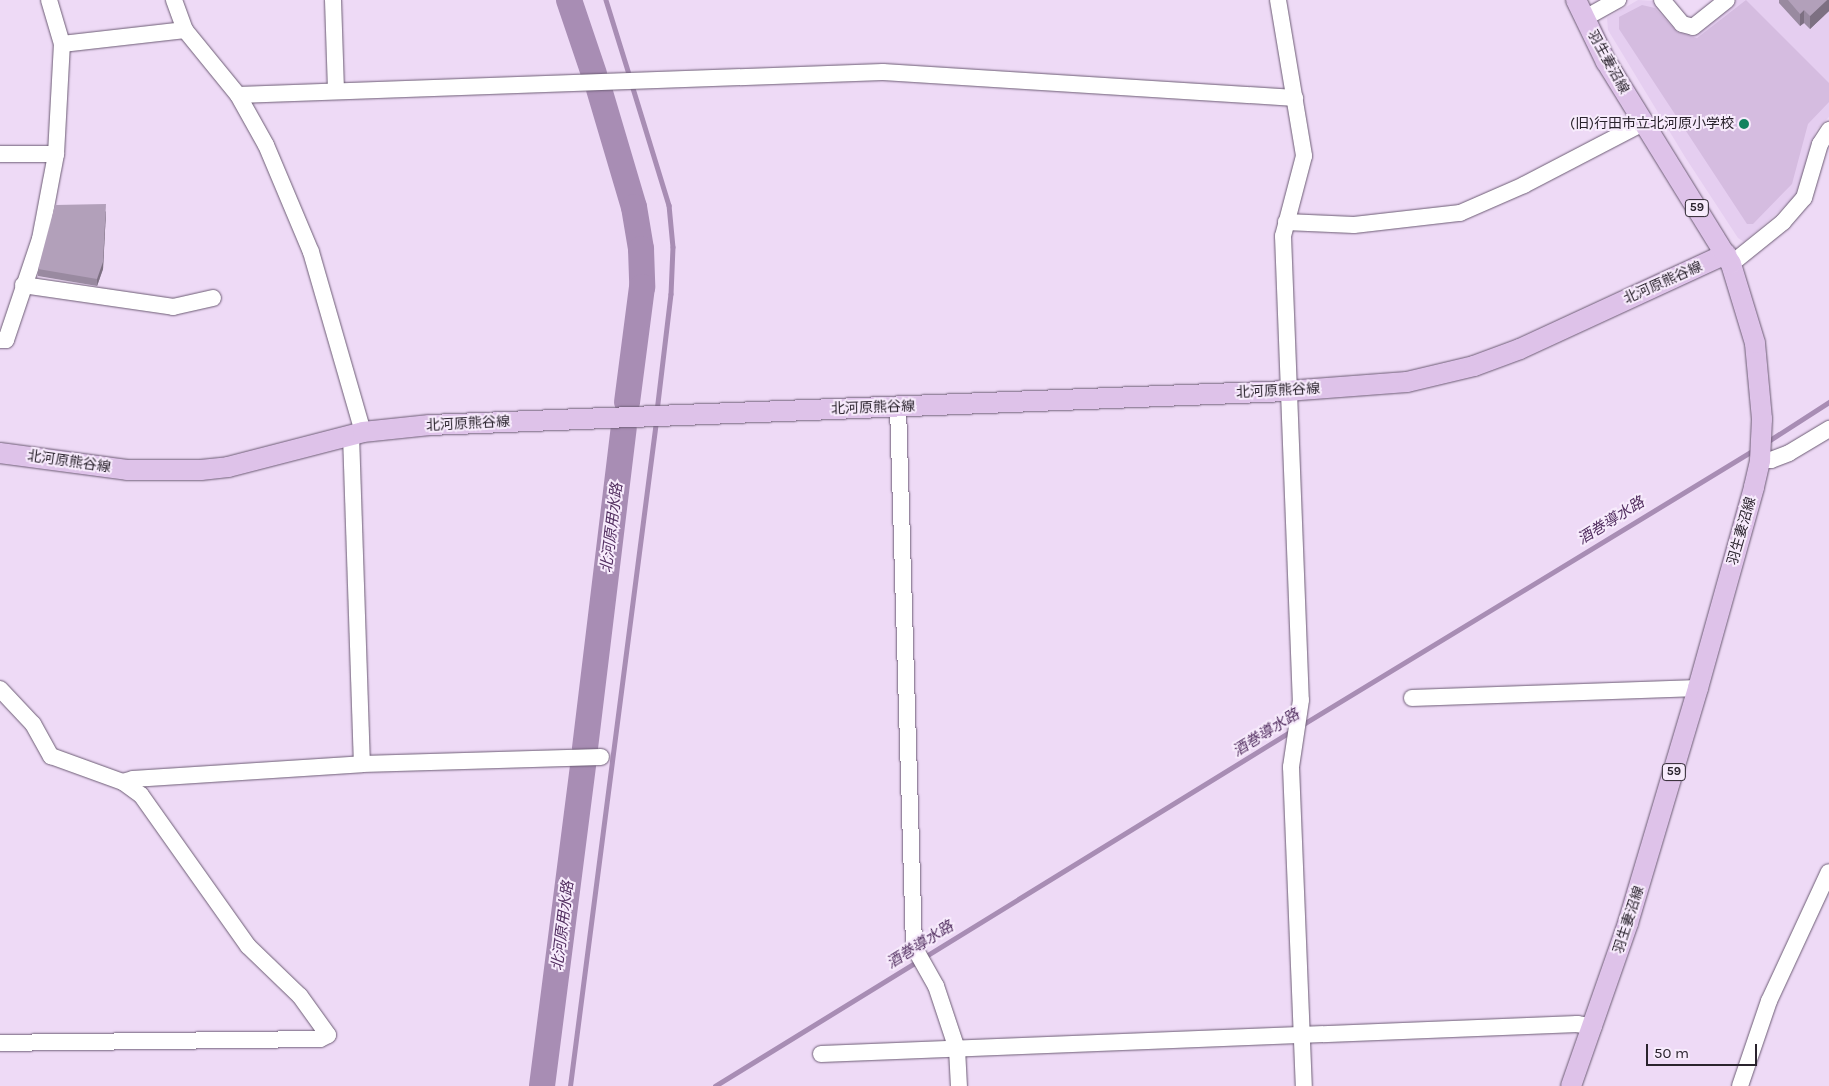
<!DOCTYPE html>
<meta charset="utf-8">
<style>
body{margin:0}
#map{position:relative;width:1829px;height:1086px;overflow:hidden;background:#eedaf6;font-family:Karla,"Noto Sans JP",sans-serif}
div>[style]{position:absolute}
.built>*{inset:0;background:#e5cef0}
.green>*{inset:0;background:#d5bce0}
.stream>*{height:4.5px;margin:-2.25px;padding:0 2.25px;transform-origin:2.25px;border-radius:2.25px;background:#a88db4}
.river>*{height:26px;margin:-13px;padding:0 13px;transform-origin:13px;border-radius:13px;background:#a88db4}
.roads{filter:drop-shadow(0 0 1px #6c5c74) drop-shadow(0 0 1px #6c5c74)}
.minor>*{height:16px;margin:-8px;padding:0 8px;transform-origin:8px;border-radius:8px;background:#fff}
.major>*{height:20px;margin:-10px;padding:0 10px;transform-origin:10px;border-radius:10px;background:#dec2e9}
.wall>*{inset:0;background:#998aa0}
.shaded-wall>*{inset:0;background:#7d7082}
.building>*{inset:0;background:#b2a0ba}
.dots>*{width:14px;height:14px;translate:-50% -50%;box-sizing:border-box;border:2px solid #f7ebfc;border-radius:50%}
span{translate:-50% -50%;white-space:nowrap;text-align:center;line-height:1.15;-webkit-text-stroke:4px #f7ebfc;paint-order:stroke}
.shield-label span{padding:1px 4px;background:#f7ebfc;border:1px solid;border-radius:4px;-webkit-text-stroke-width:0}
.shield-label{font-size:12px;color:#2a232d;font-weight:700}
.street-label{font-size:14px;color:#2a232d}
.poi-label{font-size:14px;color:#2a232d}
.right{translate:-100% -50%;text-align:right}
.water-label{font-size:15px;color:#522e60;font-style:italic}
.scale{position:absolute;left:1646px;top:1044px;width:111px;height:22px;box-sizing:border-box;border:2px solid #2a232d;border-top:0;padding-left:6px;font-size:15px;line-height:18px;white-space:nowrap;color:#2a232d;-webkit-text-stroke:4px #f7ebfc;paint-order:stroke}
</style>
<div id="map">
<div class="built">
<div style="clip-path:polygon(1638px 0,1654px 1px,1694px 32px,1735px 0,1829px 0,1829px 117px,1816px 130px,1796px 196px,1744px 242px,1738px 238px,1685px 157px,1608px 30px,1607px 18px)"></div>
</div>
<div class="green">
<div style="clip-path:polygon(1746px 0,1829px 83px,1829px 102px,1808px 124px,1792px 184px,1753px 224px,1747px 224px,1619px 29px,1619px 17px,1642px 5px,1655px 8px,1677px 32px,1697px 38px)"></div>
</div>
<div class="stream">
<div style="left:606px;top:0;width:81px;rotate:72.7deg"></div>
<div style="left:632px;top:85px;width:126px;rotate:72.9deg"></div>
<div style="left:669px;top:205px;width:42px;rotate:84.6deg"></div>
<div style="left:673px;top:247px;width:47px;rotate:92.4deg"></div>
<div style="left:671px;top:294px;width:118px;rotate:96.8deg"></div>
<div style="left:1767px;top:442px;width:74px;rotate:-32.8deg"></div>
<div style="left:1302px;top:725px;width:529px;rotate:-31.32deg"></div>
<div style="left:570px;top:1086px;width:671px;rotate:-82.63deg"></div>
<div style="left:715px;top:1086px;width:679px;rotate:-31.63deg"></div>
</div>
<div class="river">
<div style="left:569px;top:0;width:78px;rotate:71.3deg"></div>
<div style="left:599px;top:89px;width:123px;rotate:73.5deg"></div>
<div style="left:634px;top:207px;width:43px;rotate:80.5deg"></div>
<div style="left:641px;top:249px;width:38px;rotate:88deg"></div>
<div style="left:642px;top:287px;width:116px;rotate:97.4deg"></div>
<div style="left:585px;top:748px;width:322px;rotate:-83.1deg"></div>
<div style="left:542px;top:1086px;width:324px;rotate:-82.7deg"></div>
</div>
<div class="roads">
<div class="minor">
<div style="left:49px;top:0;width:46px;rotate:73.5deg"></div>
<div style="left:62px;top:44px;width:124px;rotate:-6.5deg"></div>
<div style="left:174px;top:0;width:32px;rotate:70deg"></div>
<div style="left:185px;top:30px;width:84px;rotate:50.8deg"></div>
<div style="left:238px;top:95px;width:57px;rotate:60.8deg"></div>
<div style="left:266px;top:145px;width:116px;rotate:67.2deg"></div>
<div style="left:311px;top:252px;width:187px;rotate:73.9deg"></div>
<div style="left:333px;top:0;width:91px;rotate:88.1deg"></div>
<div style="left:1278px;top:0;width:158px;rotate:80.5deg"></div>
<div style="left:1304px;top:156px;width:83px;rotate:104.7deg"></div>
<div style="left:1283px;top:236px;width:464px;rotate:87.8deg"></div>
<div style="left:1301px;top:700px;width:68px;rotate:98.5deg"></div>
<div style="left:1291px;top:767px;width:319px;rotate:87.7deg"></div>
<div style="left:1662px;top:0;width:31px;rotate:50deg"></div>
<div style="left:1682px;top:24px;width:11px;rotate:15deg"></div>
<div style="left:1693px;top:27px;width:43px;rotate:-38.5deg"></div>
<div style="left:1585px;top:18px;width:38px;rotate:-29deg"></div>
<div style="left:238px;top:95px;width:645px;rotate:-2.04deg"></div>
<div style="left:883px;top:72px;width:413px;rotate:3.6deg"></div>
<div style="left:0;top:154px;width:56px"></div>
<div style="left:56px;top:154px;width:110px;rotate:-86.9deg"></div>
<div style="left:1286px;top:222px;width:68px;rotate:2.5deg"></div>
<div style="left:1354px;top:225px;width:107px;rotate:-6.5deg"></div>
<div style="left:1460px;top:213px;width:70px;rotate:-23.6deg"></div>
<div style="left:1524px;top:185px;width:134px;rotate:-27.5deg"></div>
<div style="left:1731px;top:264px;width:67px;rotate:-38.9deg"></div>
<div style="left:1783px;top:222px;width:32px;rotate:-49deg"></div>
<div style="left:1804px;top:198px;width:56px;rotate:-73.5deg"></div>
<div style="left:1820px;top:144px;width:17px;rotate:-57deg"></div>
<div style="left:23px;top:285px;width:152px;rotate:8.3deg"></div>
<div style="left:173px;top:307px;width:41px;rotate:-12.7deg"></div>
<div style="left:0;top:340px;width:6px"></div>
<div style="left:6px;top:340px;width:107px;rotate:-71.4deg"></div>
<div style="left:40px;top:239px;width:86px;rotate:-79.3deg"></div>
<div style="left:898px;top:407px;width:540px;rotate:88.3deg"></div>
<div style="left:914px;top:947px;width:45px;rotate:60.6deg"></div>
<div style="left:936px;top:986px;width:66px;rotate:71.6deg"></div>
<div style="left:957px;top:1049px;width:37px;rotate:87deg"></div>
<div style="left:351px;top:435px;width:329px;rotate:88.1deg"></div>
<div style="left:1760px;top:460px;width:11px"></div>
<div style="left:1771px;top:460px;width:19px;rotate:-21deg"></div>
<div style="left:1789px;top:453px;width:47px;rotate:-31deg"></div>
<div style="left:0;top:689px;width:48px;rotate:46.7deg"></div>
<div style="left:33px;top:724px;width:37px;rotate:61deg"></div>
<div style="left:51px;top:756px;width:77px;rotate:19.9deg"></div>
<div style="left:123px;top:782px;width:22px;rotate:36deg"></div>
<div style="left:141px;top:795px;width:185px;rotate:54.7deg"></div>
<div style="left:248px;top:946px;width:72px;rotate:43.9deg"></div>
<div style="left:300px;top:996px;width:48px;rotate:54.3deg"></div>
<div style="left:328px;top:1035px;width:9px;rotate:153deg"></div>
<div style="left:320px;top:1039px;width:320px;rotate:179.3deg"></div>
<div style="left:1412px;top:698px;width:286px;rotate:-2deg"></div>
<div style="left:123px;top:782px;width:10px;rotate:-17deg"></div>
<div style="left:133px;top:779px;width:229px;rotate:-3.7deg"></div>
<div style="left:362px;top:764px;width:239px;rotate:-1.7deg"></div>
<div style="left:821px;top:1054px;width:757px;rotate:-2.27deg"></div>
<div style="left:1577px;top:1024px;width:17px;rotate:10deg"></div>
<div style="left:1740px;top:1086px;width:90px;rotate:-71.2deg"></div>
<div style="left:1769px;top:1001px;width:142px;rotate:-65.1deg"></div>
</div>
<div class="major">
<div style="left:0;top:453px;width:128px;rotate:7.6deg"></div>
<div style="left:127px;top:470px;width:74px"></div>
<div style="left:201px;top:470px;width:27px;rotate:-6deg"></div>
<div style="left:228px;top:467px;width:139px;rotate:-14.5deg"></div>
<div style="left:363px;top:432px;width:67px;rotate:-6deg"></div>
<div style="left:430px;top:425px;width:858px;rotate:-2.27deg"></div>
<div style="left:1287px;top:391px;width:120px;rotate:-4.3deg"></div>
<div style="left:1407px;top:382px;width:69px;rotate:-13.4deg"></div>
<div style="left:1474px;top:366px;width:49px;rotate:-20.3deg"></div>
<div style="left:1520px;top:349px;width:227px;rotate:-24.8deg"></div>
<div style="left:1571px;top:1086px;width:173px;rotate:-70.7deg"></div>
<div style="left:1628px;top:923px;width:245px;rotate:-73.4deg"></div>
<div style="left:1698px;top:688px;width:209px;rotate:-74.4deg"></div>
<div style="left:1754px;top:487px;width:28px;rotate:-77deg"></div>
<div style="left:1760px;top:460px;width:41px;rotate:-87.2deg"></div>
<div style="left:1762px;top:419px;width:76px;rotate:-95.3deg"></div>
<div style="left:1755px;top:343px;width:83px;rotate:-106.9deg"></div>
<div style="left:1731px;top:264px;width:238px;rotate:-121.7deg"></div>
<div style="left:1606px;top:62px;width:69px;rotate:-115.8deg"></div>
</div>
</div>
<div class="wall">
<div style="clip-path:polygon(1779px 0,1829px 0,1829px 11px,1810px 29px,1804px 23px,1800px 26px,1779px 3px)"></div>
<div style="clip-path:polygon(106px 211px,103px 269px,97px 286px,38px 276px,38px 269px)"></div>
</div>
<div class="shaded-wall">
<div style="clip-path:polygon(1827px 0,1829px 0,1829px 11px,1810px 29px,1810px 16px)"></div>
<div style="clip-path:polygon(1804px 10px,1804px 23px,1800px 26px,1800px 14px)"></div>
<div style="clip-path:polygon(106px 211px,103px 269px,97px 286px,97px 279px)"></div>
</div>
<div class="building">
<div style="clip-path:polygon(1788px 0,1827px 0,1810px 16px,1804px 10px,1800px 14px)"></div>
<div style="clip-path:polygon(106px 204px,103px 262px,97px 279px,38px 269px,55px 205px)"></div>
</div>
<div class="dots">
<div style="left:1744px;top:124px;background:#148360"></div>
</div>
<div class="shield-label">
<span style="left:1697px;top:208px">59</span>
<span style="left:1674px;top:772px">59</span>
</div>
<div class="street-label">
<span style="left:1608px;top:62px;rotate:61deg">羽生妻沼線</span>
<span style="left:1663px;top:283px;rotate:-24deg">北河原熊谷線</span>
<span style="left:1278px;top:391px;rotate:-3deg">北河原熊谷線</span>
<span style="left:873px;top:408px;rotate:-2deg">北河原熊谷線</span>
<span style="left:468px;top:424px;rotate:-3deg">北河原熊谷線</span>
<span style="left:69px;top:462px;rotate:8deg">北河原熊谷線</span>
<span style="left:1742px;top:531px;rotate:-74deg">羽生妻沼線</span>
<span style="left:1629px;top:920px;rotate:-72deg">羽生妻沼線</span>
</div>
<div class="poi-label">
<span class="right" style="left:1734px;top:124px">(旧)行田市立北河原小学校</span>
</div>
<div class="water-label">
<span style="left:1611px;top:521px;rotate:-32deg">酒巻導水路</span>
<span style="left:612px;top:528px;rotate:-83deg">北河原用水路</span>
<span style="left:1266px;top:733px;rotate:-32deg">酒巻導水路</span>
<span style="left:563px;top:926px;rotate:-83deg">北河原用水路</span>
<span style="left:920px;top:945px;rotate:-32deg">酒巻導水路</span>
</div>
<div class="scale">50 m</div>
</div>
